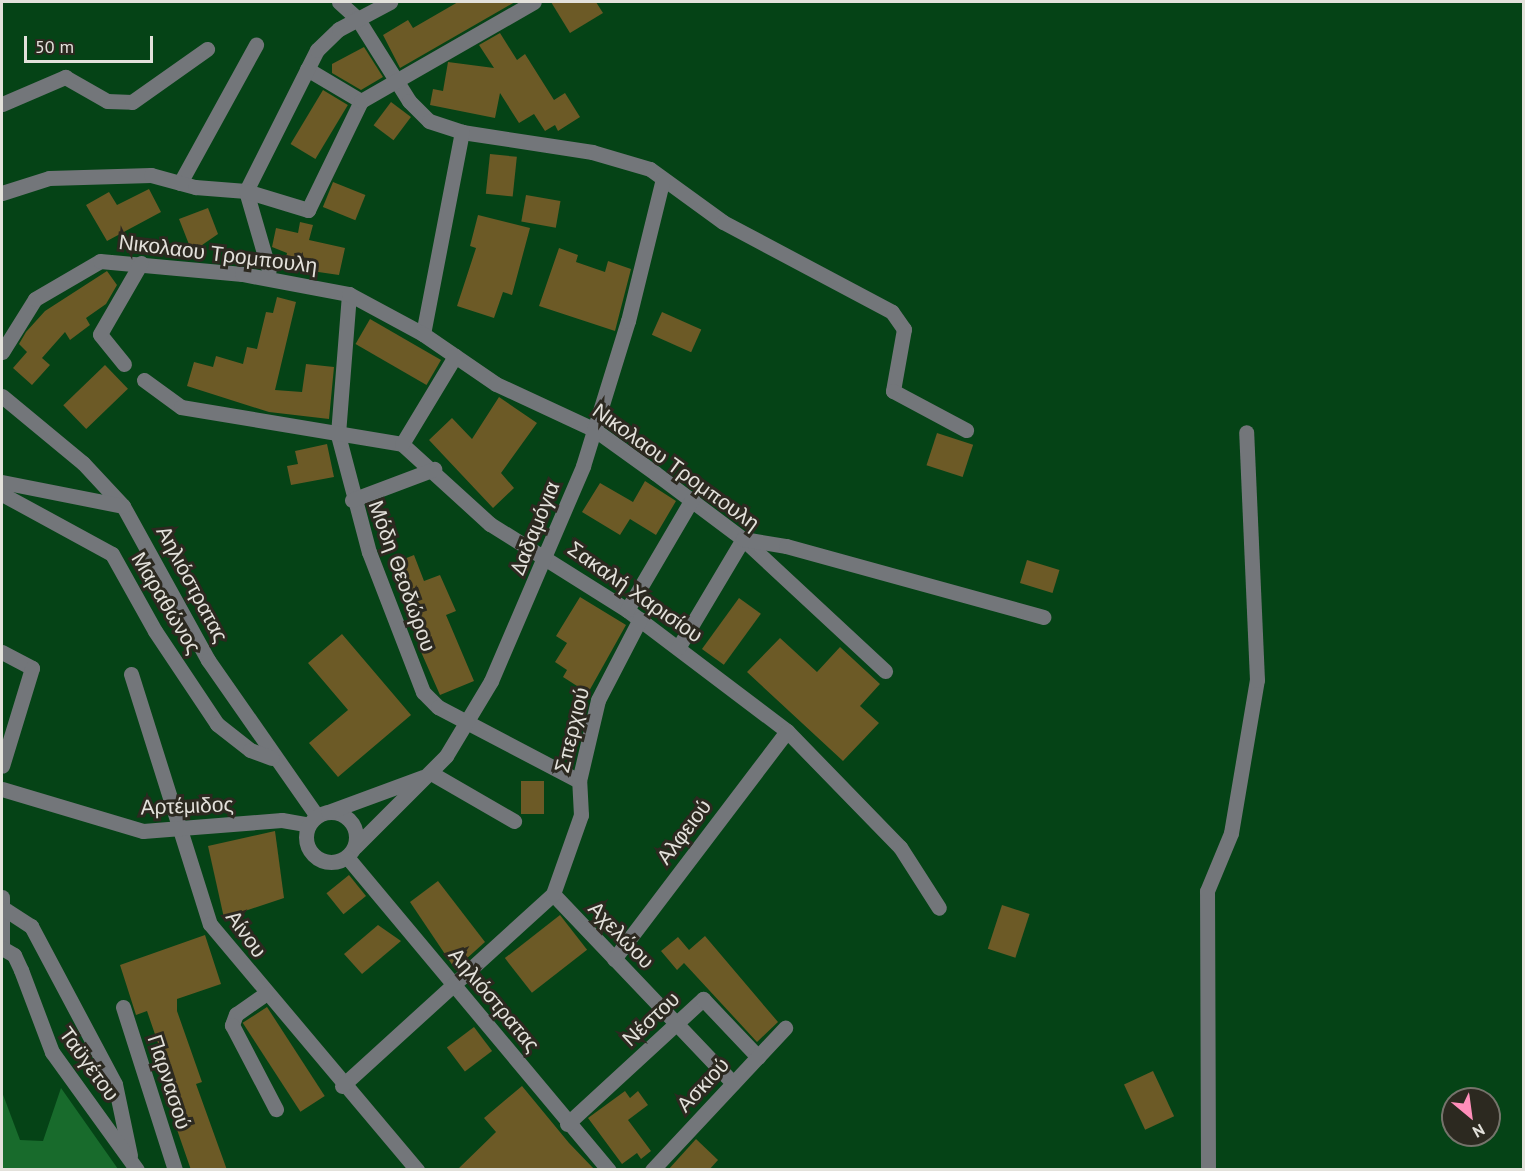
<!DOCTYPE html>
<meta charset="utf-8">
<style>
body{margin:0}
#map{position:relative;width:1525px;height:1171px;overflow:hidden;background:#2c2920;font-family:"PT Sans",sans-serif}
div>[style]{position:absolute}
.green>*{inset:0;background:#054316}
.forest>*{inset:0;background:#186b2c}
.building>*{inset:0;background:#6c5a26;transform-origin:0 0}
.minor>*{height:15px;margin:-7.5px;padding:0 7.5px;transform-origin:7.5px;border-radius:7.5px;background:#73767a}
.minor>.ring{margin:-7.5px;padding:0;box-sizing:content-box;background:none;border:15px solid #73767a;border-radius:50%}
span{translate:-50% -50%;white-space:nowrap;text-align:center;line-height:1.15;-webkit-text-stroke:6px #2c2920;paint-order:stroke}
.street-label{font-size:21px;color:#e3e1db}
.frame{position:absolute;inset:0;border:3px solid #e3e1db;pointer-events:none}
.north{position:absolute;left:1441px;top:1087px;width:60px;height:60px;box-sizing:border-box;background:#2c2920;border:2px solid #75736b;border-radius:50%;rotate:151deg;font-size:16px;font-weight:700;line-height:24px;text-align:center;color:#e3e1db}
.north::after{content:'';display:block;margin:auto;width:21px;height:27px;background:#ff8eba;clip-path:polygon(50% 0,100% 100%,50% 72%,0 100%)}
.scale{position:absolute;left:24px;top:36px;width:129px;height:27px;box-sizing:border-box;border:3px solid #e3e1db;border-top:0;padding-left:8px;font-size:18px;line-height:21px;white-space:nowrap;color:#e3e1db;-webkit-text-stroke:4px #2c2920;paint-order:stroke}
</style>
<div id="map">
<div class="green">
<div style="clip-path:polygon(evenodd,2px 2px,1523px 2px,1523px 1169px,2px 1170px,2px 2px,1453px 1099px,1489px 1099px,1489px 1135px,1453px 1135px,1453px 1099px)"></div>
</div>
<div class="forest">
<div style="clip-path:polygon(61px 1088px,118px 1169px,2px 1169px,2px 1092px,20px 1140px,43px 1141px)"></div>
</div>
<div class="building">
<div style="clip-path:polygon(458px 2px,515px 2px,400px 68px,383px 35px,408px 20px,413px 28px)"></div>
<div style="clip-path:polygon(551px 2px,596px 2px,603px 13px,570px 33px)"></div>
<div style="clip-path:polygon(500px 33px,517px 60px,525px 54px,554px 100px,565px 93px,580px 117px,558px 131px,555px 125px,545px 131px,534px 114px,519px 123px,500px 93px,495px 118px,430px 105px,433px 89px,443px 91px,448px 62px,494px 68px,479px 45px)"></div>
<div style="clip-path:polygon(364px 47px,383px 77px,361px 90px,332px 73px,332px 64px)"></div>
<div style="left:323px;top:90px;width:29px;height:63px;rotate:31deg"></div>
<div style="left:391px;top:102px;width:25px;height:29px;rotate:37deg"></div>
<div style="left:490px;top:154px;width:27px;height:40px;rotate:6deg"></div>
<div style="left:333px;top:182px;width:35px;height:27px;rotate:22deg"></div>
<div style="clip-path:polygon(149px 189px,161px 212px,107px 241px,86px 205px,109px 192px,117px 205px)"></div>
<div style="left:526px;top:195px;width:35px;height:27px;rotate:10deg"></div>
<div style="clip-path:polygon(208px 208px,218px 234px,192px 252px,179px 219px)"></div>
<div style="clip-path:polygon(478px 215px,530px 228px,512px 295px,503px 292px,494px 318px,457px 306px,476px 248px,470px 246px)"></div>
<div style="clip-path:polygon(300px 222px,313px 225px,309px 240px,345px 248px,339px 275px,284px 267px,287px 253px,272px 247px,276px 228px,298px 233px)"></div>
<div style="clip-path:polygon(559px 248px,578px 255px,576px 262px,605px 272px,608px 261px,631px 269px,615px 331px,539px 306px)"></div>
<div style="clip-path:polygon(107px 271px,117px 285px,106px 304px,86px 318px,90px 325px,70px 340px,65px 332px,42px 358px,50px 365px,32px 385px,13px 368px,27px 352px,19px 344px,26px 332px,45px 311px)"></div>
<div style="clip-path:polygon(277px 297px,296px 302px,275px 390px,302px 392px,306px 364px,334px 367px,329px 419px,269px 412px,187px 386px,194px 362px,213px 367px,216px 356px,243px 364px,247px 347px,257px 349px,266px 312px,273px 313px)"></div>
<div style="left:662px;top:312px;width:43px;height:25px;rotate:24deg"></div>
<div style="left:370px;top:319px;width:82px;height:29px;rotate:30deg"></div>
<div style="left:105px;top:365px;width:33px;height:58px;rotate:46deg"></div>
<div style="clip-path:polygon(499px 397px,537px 423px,501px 473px,514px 488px,493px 508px,429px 440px,452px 418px,472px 439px)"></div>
<div style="left:937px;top:433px;width:38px;height:34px;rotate:18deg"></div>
<div style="clip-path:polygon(327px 444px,334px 477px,291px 485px,287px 466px,298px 464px,295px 451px)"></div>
<div style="clip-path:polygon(645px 481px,676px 501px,656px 535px,630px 519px,620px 535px,582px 512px,600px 483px,633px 502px)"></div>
<div style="clip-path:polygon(414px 555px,424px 581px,440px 575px,456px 611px,446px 615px,474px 681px,440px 695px,418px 645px,427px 642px,394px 563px)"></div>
<div style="left:1027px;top:560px;width:34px;height:24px;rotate:17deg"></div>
<div style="clip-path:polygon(580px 597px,626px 625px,588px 693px,563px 677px,567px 670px,555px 662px,567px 643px,556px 636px)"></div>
<div style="left:739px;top:598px;width:27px;height:63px;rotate:36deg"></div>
<div style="clip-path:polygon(342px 634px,411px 715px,338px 777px,309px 743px,348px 710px,308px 663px)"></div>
<div style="clip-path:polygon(780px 638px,817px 672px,840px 647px,880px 684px,860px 706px,879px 723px,843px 761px,747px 672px)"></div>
<div style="left:521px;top:781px;width:23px;height:33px"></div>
<div style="clip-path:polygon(275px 831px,284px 898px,224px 918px,208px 846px)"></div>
<div style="left:349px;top:875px;width:27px;height:29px;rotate:51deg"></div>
<div style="clip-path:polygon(438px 881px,485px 942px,455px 969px,410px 902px)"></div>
<div style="left:1002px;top:905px;width:29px;height:46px;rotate:18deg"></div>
<div style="left:560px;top:915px;width:44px;height:70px;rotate:52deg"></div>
<div style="clip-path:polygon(378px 925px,401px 941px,362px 974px,344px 954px)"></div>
<div style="clip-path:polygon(205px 935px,221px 984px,177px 999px,177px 1011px,202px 1082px,196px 1084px,227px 1170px,191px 1170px,174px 1121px,183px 1118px,173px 1092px,167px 1094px,152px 1049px,159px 1046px,147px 1011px,136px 1015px,120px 965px)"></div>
<div style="clip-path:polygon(705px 936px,778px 1022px,757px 1042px,684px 963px,677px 970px,661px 951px,678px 937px,689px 950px)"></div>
<div style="left:267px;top:1007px;width:106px;height:29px;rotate:57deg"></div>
<div style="left:474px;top:1027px;width:30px;height:34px;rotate:53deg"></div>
<div style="left:1153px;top:1071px;width:50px;height:32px;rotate:65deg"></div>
<div style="clip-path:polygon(522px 1086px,569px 1143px,595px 1170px,457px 1170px,496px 1132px,484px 1118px)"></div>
<div style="clip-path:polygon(625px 1091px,630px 1098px,638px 1091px,648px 1105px,628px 1120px,651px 1151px,641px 1159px,637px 1153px,622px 1164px,588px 1118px)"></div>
<div style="clip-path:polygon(696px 1139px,718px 1160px,709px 1170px,668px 1170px)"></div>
</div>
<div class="minor">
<div style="left:339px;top:2px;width:24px;rotate:42deg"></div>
<div style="left:357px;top:18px;width:98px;rotate:57.9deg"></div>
<div style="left:409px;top:101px;width:28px;rotate:45deg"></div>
<div style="left:429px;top:121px;width:35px;rotate:18deg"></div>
<div style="left:462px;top:132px;width:132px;rotate:8.7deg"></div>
<div style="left:592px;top:152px;width:60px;rotate:16.3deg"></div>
<div style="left:650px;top:169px;width:90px;rotate:36deg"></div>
<div style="left:723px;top:222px;width:191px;rotate:28deg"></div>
<div style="left:892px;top:312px;width:21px;rotate:55deg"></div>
<div style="left:904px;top:329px;width:63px;rotate:100.1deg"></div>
<div style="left:893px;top:391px;width:83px;rotate:28.1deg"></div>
<div style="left:307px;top:69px;width:63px;rotate:30.7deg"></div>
<div style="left:2px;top:104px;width:69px;rotate:-23.2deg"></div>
<div style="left:65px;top:77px;width:48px;rotate:29.7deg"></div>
<div style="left:107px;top:101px;width:25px;rotate:2deg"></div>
<div style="left:132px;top:102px;width:92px;rotate:-35.2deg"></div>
<div style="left:180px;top:183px;width:158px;rotate:-61.2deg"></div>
<div style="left:246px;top:191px;width:158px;rotate:-63.3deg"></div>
<div style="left:317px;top:50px;width:30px;rotate:-44deg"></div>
<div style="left:339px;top:29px;width:58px;rotate:-27.9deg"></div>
<div style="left:246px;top:191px;width:82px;rotate:73.8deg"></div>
<div style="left:2px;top:193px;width:49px;rotate:-17.7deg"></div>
<div style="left:49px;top:178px;width:102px;rotate:-1.7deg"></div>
<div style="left:151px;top:175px;width:46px;rotate:15.3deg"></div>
<div style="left:195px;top:187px;width:51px;rotate:4.5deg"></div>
<div style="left:246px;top:191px;width:65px;rotate:17deg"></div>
<div style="left:308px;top:210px;width:121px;rotate:-64.1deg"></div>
<div style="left:361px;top:101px;width:199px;rotate:-29.8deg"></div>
<div style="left:349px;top:294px;width:141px;rotate:94.5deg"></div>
<div style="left:338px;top:435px;width:121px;rotate:75.2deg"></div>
<div style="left:369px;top:552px;width:150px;rotate:68.9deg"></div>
<div style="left:423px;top:692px;width:21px;rotate:45deg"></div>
<div style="left:438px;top:707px;width:159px;rotate:27.7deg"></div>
<div style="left:423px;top:334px;width:206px;rotate:-79.1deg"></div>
<div style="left:2px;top:352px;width:62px;rotate:-58.1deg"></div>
<div style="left:35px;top:299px;width:75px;rotate:-30.3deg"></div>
<div style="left:100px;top:261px;width:143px;rotate:5.2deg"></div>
<div style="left:242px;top:274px;width:109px;rotate:10.6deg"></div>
<div style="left:349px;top:294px;width:84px;rotate:28.4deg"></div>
<div style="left:423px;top:334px;width:88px;rotate:34.4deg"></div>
<div style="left:496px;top:384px;width:109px;rotate:24.9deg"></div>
<div style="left:595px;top:430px;width:74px;rotate:35.6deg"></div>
<div style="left:655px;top:473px;width:110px;rotate:36.9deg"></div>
<div style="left:743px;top:539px;width:194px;rotate:42.9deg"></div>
<div style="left:124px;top:364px;width:38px;rotate:-129deg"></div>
<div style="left:100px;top:334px;width:82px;rotate:-60deg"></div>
<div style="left:144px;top:380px;width:46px;rotate:36.1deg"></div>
<div style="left:181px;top:407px;width:224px;rotate:9.5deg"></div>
<div style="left:402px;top:444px;width:119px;rotate:42.3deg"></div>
<div style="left:490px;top:524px;width:162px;rotate:32.1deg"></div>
<div style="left:627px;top:610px;width:201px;rotate:37.1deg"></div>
<div style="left:787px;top:731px;width:162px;rotate:45.8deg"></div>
<div style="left:900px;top:847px;width:72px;rotate:57.4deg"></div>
<div style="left:2px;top:396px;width:105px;rotate:39.6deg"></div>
<div style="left:83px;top:463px;width:59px;rotate:47.1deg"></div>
<div style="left:123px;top:506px;width:176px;rotate:61.1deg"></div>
<div style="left:208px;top:660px;width:190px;rotate:55.1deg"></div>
<div style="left:402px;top:444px;width:103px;rotate:-58.9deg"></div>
<div style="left:2px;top:482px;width:123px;rotate:11.2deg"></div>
<div style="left:2px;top:494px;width:125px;rotate:28.6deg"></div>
<div style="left:112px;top:554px;width:88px;rotate:60.8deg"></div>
<div style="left:155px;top:631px;width:112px;rotate:56.3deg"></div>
<div style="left:217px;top:724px;width:42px;rotate:38.2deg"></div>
<div style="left:250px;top:750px;width:23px;rotate:20deg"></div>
<div style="left:352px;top:500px;width:88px;rotate:-20.7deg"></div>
<div style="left:627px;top:610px;width:129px;rotate:-59.6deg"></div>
<div style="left:678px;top:648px;width:127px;rotate:-59.2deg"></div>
<div style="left:743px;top:539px;width:44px;rotate:9.2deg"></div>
<div style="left:786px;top:546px;width:267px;rotate:15.4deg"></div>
<div style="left:2px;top:652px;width:34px;rotate:28deg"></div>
<div style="left:32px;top:668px;width:102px;rotate:107deg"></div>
<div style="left:131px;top:674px;width:262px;rotate:72.5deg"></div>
<div style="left:210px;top:924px;width:322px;rotate:49.9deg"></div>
<div style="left:431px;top:773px;width:96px;rotate:30deg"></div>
<div style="left:2px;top:789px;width:147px;rotate:16.6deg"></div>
<div style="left:143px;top:831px;width:139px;rotate:-4.5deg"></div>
<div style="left:282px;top:820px;width:27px;rotate:10deg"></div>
<div class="ring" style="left:306px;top:812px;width:35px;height:35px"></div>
<div style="left:328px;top:812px;width:101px;rotate:-20.2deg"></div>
<div style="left:355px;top:847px;width:129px;rotate:-45deg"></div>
<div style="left:446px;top:756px;width:87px;rotate:-59deg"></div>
<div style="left:491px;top:681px;width:234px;rotate:-66.8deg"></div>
<div style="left:583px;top:466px;width:152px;rotate:-72.8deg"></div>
<div style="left:628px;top:321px;width:146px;rotate:-76.2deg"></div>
<div style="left:347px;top:857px;width:408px;rotate:50.1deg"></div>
<div style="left:553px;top:894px;width:261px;rotate:46.4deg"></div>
<div style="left:2px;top:897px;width:47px;rotate:90deg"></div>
<div style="left:6px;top:910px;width:30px;rotate:33deg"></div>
<div style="left:31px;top:926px;width:179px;rotate:62deg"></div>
<div style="left:115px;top:1084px;width:73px;rotate:78.1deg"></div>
<div style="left:2px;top:948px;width:14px;rotate:30deg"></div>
<div style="left:14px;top:955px;width:17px;rotate:65deg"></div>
<div style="left:21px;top:970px;width:88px;rotate:69.3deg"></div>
<div style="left:52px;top:1052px;width:145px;rotate:54.2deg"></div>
<div style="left:614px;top:959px;width:286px;rotate:-52.8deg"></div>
<div style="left:265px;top:994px;width:35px;rotate:145deg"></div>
<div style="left:236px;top:1014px;width:12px;rotate:110deg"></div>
<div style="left:232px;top:1025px;width:95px;rotate:62.4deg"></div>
<div style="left:123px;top:1007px;width:171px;rotate:72.3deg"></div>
<div style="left:342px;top:1086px;width:285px;rotate:-42.3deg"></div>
<div style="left:553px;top:894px;width:84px;rotate:-70.5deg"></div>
<div style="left:581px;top:815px;width:34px;rotate:-93deg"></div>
<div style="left:579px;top:781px;width:83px;rotate:-76.8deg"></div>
<div style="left:598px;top:700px;width:91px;rotate:-62.6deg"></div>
<div style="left:567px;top:1124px;width:185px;rotate:-42.6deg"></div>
<div style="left:703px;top:999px;width:80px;rotate:46.5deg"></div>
<div style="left:652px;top:1170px;width:195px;rotate:-46.9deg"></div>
<div style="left:1208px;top:1170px;width:279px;rotate:-90.2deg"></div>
<div style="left:1207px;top:891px;width:63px;rotate:-67.5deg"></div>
<div style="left:1231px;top:833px;width:155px;rotate:-80.4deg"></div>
<div style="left:1257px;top:680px;width:248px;rotate:-92.5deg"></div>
</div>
<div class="street-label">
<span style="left:218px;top:254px;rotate:7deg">Νικολαου Τρομπουλη</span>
<span style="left:676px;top:467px;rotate:36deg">Νικολαου Τρομπουλη</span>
<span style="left:535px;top:528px;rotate:-68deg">Δαδαμόγια</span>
<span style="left:402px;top:576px;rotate:70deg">Μόδη Θεοδώρου</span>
<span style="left:192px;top:584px;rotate:62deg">Αηλιόστρατας</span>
<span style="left:635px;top:592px;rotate:35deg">Σακαλή Χαρισίου</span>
<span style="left:166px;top:603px;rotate:59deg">Μαραθώνος</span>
<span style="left:572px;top:730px;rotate:-76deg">Σπερχιού</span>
<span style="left:187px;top:806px;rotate:-2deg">Αρτέμιδος</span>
<span style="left:684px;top:832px;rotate:-53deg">Αλφειού</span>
<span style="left:246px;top:934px;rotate:54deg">Αίνου</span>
<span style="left:621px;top:935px;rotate:46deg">Αχελώου</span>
<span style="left:494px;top:1000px;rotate:50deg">Αηλιόστρατας</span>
<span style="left:651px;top:1019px;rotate:-43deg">Νέστου</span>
<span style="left:89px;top:1064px;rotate:54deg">Ταϋγέτου</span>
<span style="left:169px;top:1082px;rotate:72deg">Παρνασού</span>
<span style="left:703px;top:1085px;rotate:-47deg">Ασκιού</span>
</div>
<div class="frame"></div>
<div class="north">N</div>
<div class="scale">50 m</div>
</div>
